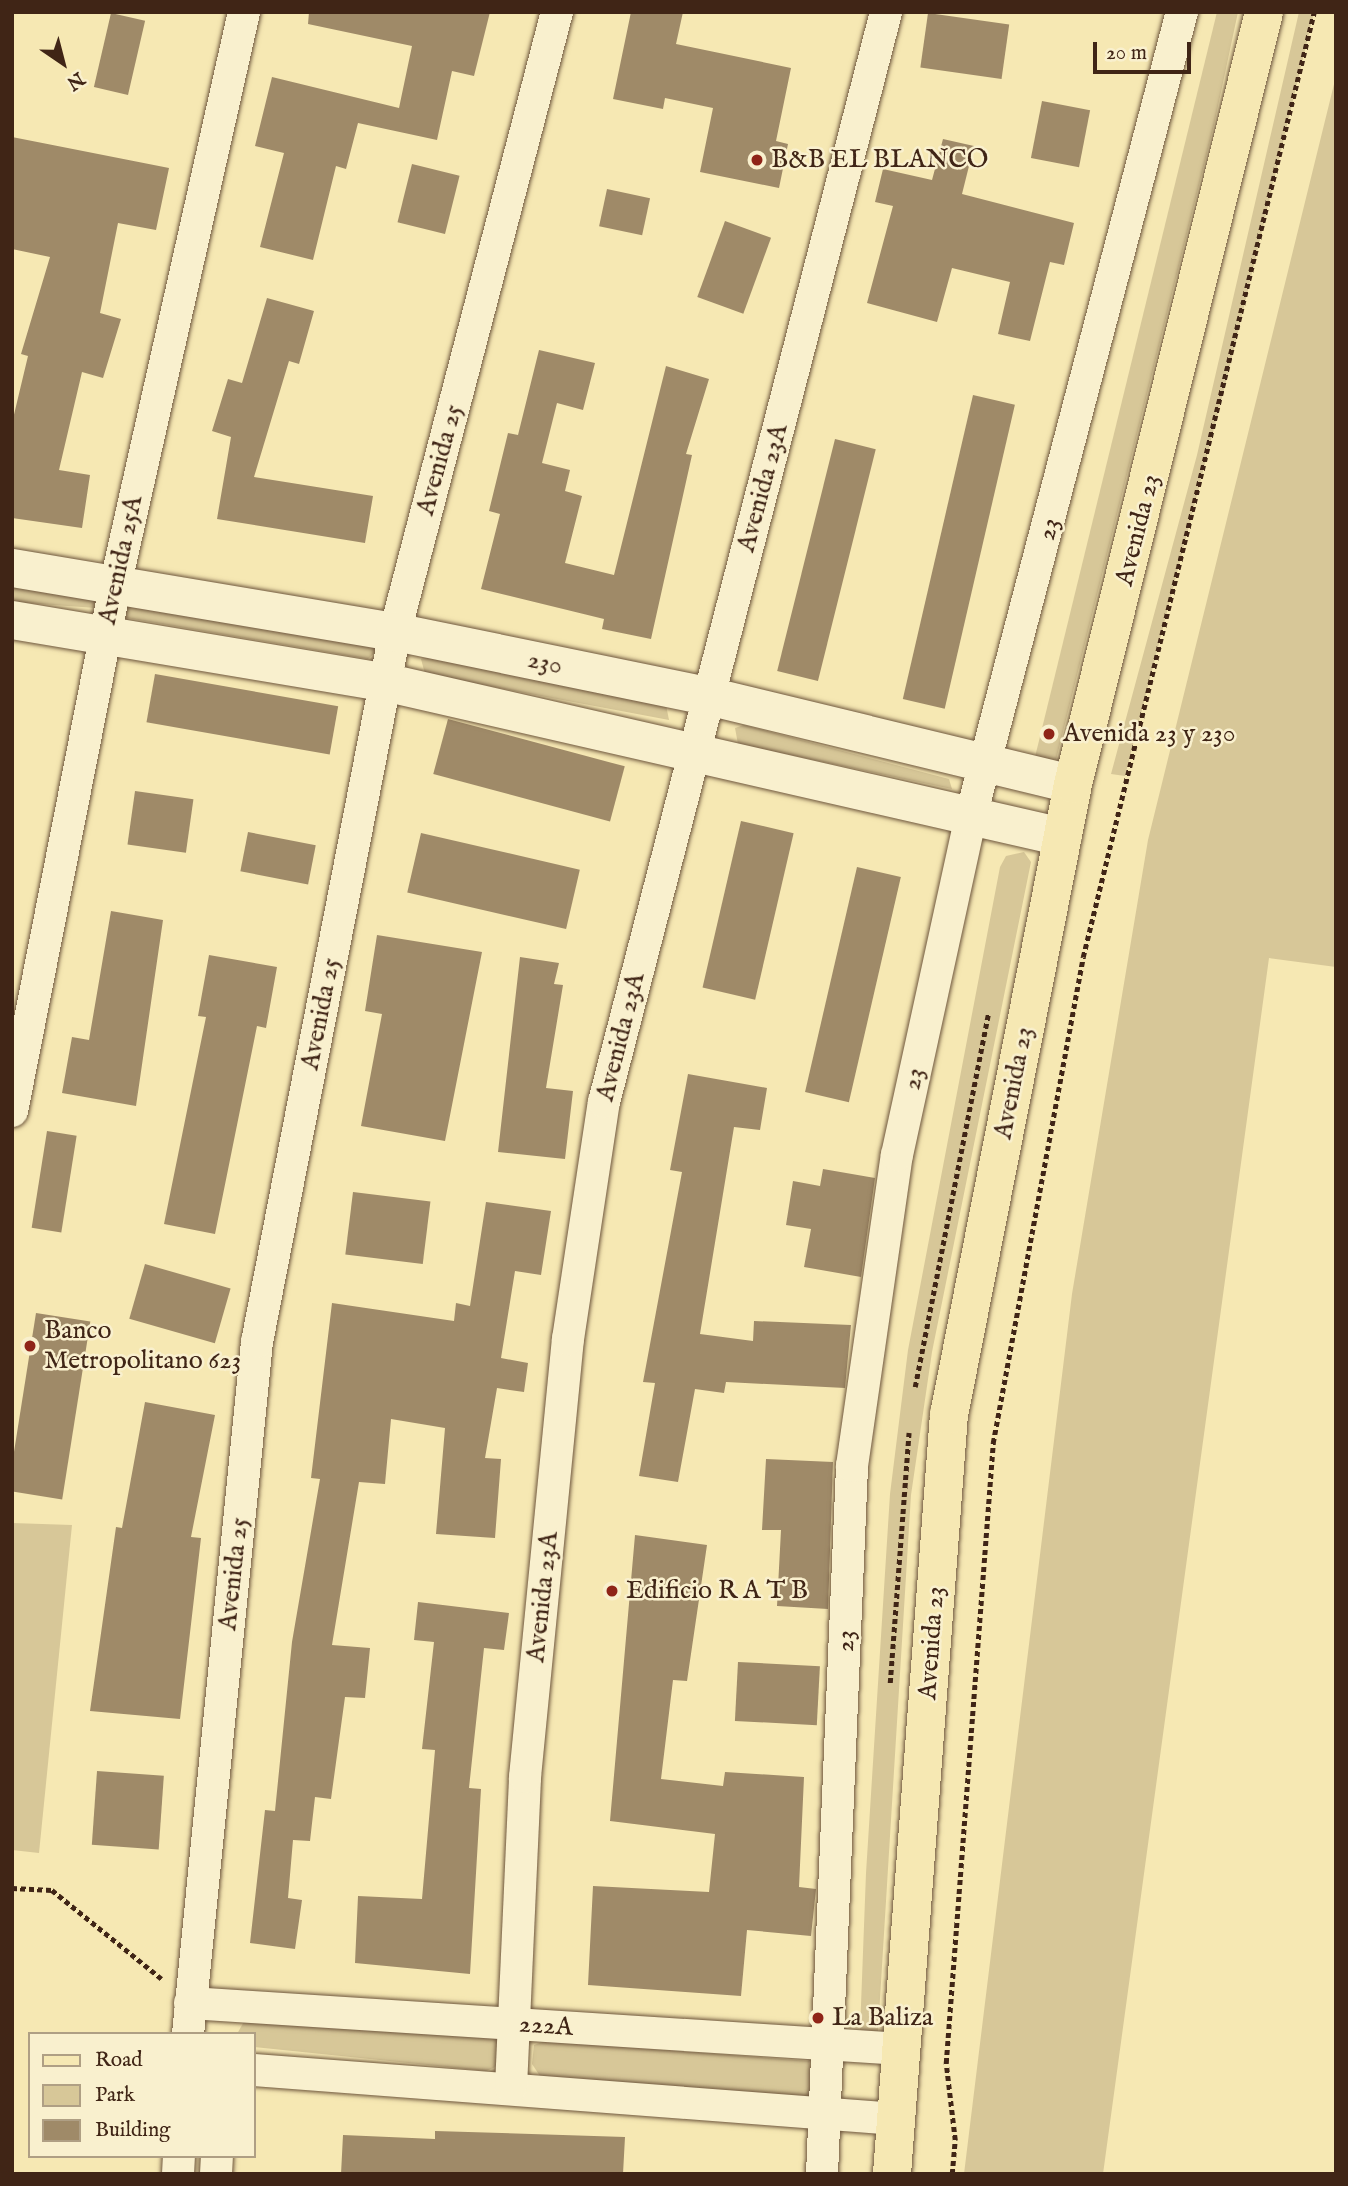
<!DOCTYPE html>
<style>
body{margin:0}
#map{position:relative;width:1348px;height:2186px;overflow:hidden;background:#f6e8b3;font-family:"IM FELL English",serif}
div>[style]{position:absolute}
.green>*{inset:0;background:#d7c798}
.building>*{inset:0;background:#9f8a68;transform-origin:0 0}
.path>*{height:4.5px;margin-top:-2.25px;transform-origin:0;background:repeating-linear-gradient(90deg,#402516 0 5px,transparent 0 8.5px)}
.roads{filter:drop-shadow(0 0 2px #6e563d) drop-shadow(0 0 2px #6e563d)}
.minor>*{height:32px;margin:-16px;padding:0 16px;transform-origin:16px;border-radius:16px;background:#f9f0ce}
.tertiary>*{height:38px;margin:-19px;padding:0 19px;transform-origin:19px;border-radius:19px;background:#f9f0ce}
.primary>*{height:38px;margin:-19px;padding:0 19px;transform-origin:19px;border-radius:19px;background:#f6e8b3}
.dots>*{width:19px;height:19px;translate:-50% -50%;box-sizing:border-box;border:4px solid #f9f0ce;border-radius:50%}
span{translate:-50% -50%;white-space:nowrap;text-align:center;line-height:1.15;-webkit-text-stroke:5px #f9f0ce;paint-order:stroke}
.poi-label{font-size:26px;color:#402516}
.left{translate:0 -50%;text-align:left}
.street-label{font-size:26px;color:#402516}
.frame{position:absolute;inset:0;border:14px solid #402516;pointer-events:none}
.legend{position:absolute;left:28px;top:2032px;width:228px;height:126px;box-sizing:border-box;background:#f9f0ce;border:2px solid #af9f84;margin:0;padding:9px 12px;list-style:none;font-size:21px;color:#402516}
.legend li{display:flex;align-items:center;gap:14px;height:35px}
.legend b{width:35px;border:2px solid #af9f84}
.north{position:absolute;left:28px;top:28px;width:70px;height:70px;-webkit-text-stroke:5px #f9f0ce;paint-order:stroke;rotate:145deg;font-size:19px;font-weight:700;line-height:28px;text-align:center;color:#402516}
.north::after{content:'';display:block;margin:auto;width:24px;height:32px;background:#402516;clip-path:polygon(50% 0,100% 100%,50% 72%,0 100%)}
.scale{position:absolute;left:1093px;top:42px;width:98px;height:32px;box-sizing:border-box;border:4px solid #402516;border-top:0;padding-left:9px;font-size:21px;line-height:24px;white-space:nowrap;color:#402516;-webkit-text-stroke:5px #f9f0ce;paint-order:stroke}
</style>
<div id="map">
<div class="green">
<div style="clip-path:polygon(1217px 12px,1238px 12px,1214px 125px,1056px 760px,1035px 757px)"></div>
<div style="clip-path:polygon(1299px 12px,1314px 12px,1229px 370px,1125px 776px,1111px 774px,1197px 455px)"></div>
<div style="clip-path:polygon(1336px 76px,1336px 967px,1269px 958px,1103px 2174px,964px 2174px,1072px 1294px,1148px 840px)"></div>
<div style="clip-path:polygon(12px 586px,95px 598px,96px 608px,12px 602px)"></div>
<div style="clip-path:polygon(127px 602px,374px 641px,379px 649px,368px 659px,127px 618px,122px 611px)"></div>
<div style="clip-path:polygon(429px 657px,666px 705px,669px 720px,425px 674px,421px 659px)"></div>
<div style="clip-path:polygon(744px 725px,949px 779px,952px 789px,738px 744px,735px 728px)"></div>
<div style="clip-path:polygon(1024px 852px,1031px 862px,932px 1352px,911px 1495px,878px 2031px,872px 2034px,860px 2031px,866px 1873px,890px 1494px,908px 1350px,1000px 867px,1006px 856px)"></div>
<div style="clip-path:polygon(12px 1523px,72px 1525px,39px 1853px,12px 1850px)"></div>
<div style="clip-path:polygon(246px 2018px,495px 2038px,502px 2051px,498px 2066px,486px 2071px,254px 2047px,254px 2034px,237px 2034px)"></div>
<div style="clip-path:polygon(545px 2041px,809px 2061px,815px 2096px,804px 2105px,540px 2076px,532px 2064px,534px 2045px)"></div>
</div>
<div class="building">
<div style="clip-path:polygon(309px 12px,490px 12px,474px 76px,452px 71px,437px 140px,358px 123px,346px 169px,336px 166px,313px 260px,260px 247px,284px 153px,255px 146px,272px 77px,399px 108px,412px 46px,308px 24px)"></div>
<div style="clip-path:polygon(631px 12px,683px 12px,676px 44px,791px 68px,776px 141px,788px 144px,779px 188px,700px 172px,713px 108px,665px 98px,663px 109px,613px 99px)"></div>
<div style="left:111px;top:13px;width:35px;height:76px;rotate:13deg"></div>
<div style="left:928px;top:13px;width:82px;height:55px;rotate:8deg"></div>
<div style="left:1042px;top:101px;width:49px;height:58px;rotate:11deg"></div>
<div style="clip-path:polygon(12px 137px,169px 168px,156px 230px,118px 223px,100px 313px,121px 319px,103px 378px,82px 372px,59px 470px,90px 475px,82px 528px,12px 518px,12px 423px,28px 356px,21px 354px,50px 257px,12px 249px)"></div>
<div style="clip-path:polygon(943px 139px,974px 146px,962px 194px,1074px 223px,1064px 265px,1050px 262px,1030px 341px,998px 334px,1010px 282px,952px 268px,937px 322px,867px 303px,893px 206px,875px 202px,883px 169px,932px 180px)"></div>
<div style="left:412px;top:164px;width:49px;height:60px;rotate:14deg"></div>
<div style="left:607px;top:189px;width:44px;height:38px;rotate:12deg"></div>
<div style="left:725px;top:221px;width:49px;height:81px;rotate:20deg"></div>
<div style="clip-path:polygon(267px 298px,314px 311px,299px 364px,289px 361px,254px 477px,373px 496px,365px 543px,217px 519px,231px 437px,212px 431px,228px 379px,242px 383px)"></div>
<div style="clip-path:polygon(539px 350px,595px 363px,583px 410px,557px 403px,542px 463px,570px 470px,565px 491px,582px 496px,565px 563px,614px 575px,666px 366px,709px 379px,686px 454px,692px 455px,651px 639px,602px 629px,604px 619px,481px 589px,500px 514px,489px 511px,508px 433px,518px 435px)"></div>
<div style="left:973px;top:395px;width:43px;height:312px;rotate:13deg"></div>
<div style="left:835px;top:439px;width:42px;height:239px;rotate:14deg"></div>
<div style="left:155px;top:674px;width:186px;height:49px;rotate:10deg"></div>
<div style="left:448px;top:719px;width:183px;height:57px;rotate:15deg"></div>
<div style="left:135px;top:791px;width:59px;height:54px;rotate:8deg"></div>
<div style="left:741px;top:821px;width:54px;height:171px;rotate:13deg"></div>
<div style="left:248px;top:832px;width:69px;height:40px;rotate:11deg"></div>
<div style="left:421px;top:833px;width:163px;height:61px;rotate:13deg"></div>
<div style="left:857px;top:867px;width:45px;height:231px;rotate:13deg"></div>
<div style="clip-path:polygon(111px 911px,163px 920px,136px 1106px,62px 1093px,72px 1037px,89px 1040px)"></div>
<div style="clip-path:polygon(377px 935px,482px 952px,445px 1141px,361px 1126px,382px 1014px,365px 1011px)"></div>
<div style="clip-path:polygon(209px 955px,277px 967px,266px 1028px,257px 1026px,215px 1234px,164px 1224px,206px 1017px,198px 1016px)"></div>
<div style="clip-path:polygon(520px 957px,559px 963px,554px 984px,563px 985px,546px 1088px,573px 1091px,565px 1159px,498px 1152px)"></div>
<div style="clip-path:polygon(688px 1074px,767px 1088px,760px 1130px,734px 1127px,700px 1334px,753px 1341px,754px 1321px,851px 1325px,845px 1388px,726px 1382px,724px 1393px,695px 1389px,678px 1482px,639px 1476px,655px 1383px,643px 1382px,682px 1172px,670px 1170px)"></div>
<div style="left:47px;top:1131px;width:30px;height:98px;rotate:9deg"></div>
<div style="clip-path:polygon(823px 1169px,875px 1178px,861px 1277px,804px 1267px,811px 1229px,786px 1225px,793px 1181px,820px 1186px)"></div>
<div style="left:353px;top:1192px;width:78px;height:63px;rotate:7deg"></div>
<div style="clip-path:polygon(486px 1202px,551px 1211px,541px 1275px,515px 1271px,501px 1358px,528px 1363px,524px 1392px,497px 1388px,485px 1458px,501px 1459px,495px 1538px,436px 1534px,445px 1428px,391px 1419px,385px 1484px,359px 1482px,332px 1645px,370px 1648px,365px 1698px,345px 1697px,331px 1799px,315px 1797px,310px 1841px,293px 1840px,288px 1898px,302px 1900px,295px 1949px,250px 1943px,265px 1810px,275px 1811px,292px 1642px,320px 1479px,311px 1478px,332px 1303px,454px 1321px,456px 1303px,470px 1306px)"></div>
<div style="left:145px;top:1264px;width:89px;height:57px;rotate:16deg"></div>
<div style="left:36px;top:1313px;width:55px;height:180px;rotate:9deg"></div>
<div style="clip-path:polygon(145px 1402px,215px 1415px,191px 1537px,201px 1538px,180px 1719px,90px 1711px,116px 1527px,122px 1528px)"></div>
<div style="clip-path:polygon(766px 1459px,833px 1462px,828px 1609px,777px 1606px,781px 1530px,762px 1530px)"></div>
<div style="clip-path:polygon(635px 1535px,707px 1545px,687px 1681px,673px 1680px,661px 1779px,723px 1786px,725px 1772px,804px 1777px,799px 1887px,816px 1889px,811px 1936px,747px 1930px,741px 1996px,588px 1985px,593px 1886px,709px 1892px,715px 1834px,610px 1821px)"></div>
<div style="clip-path:polygon(418px 1602px,509px 1613px,504px 1650px,484px 1648px,469px 1788px,481px 1789px,470px 1974px,355px 1963px,358px 1896px,422px 1899px,435px 1750px,422px 1749px,434px 1642px,414px 1640px)"></div>
<div style="left:738px;top:1662px;width:82px;height:59px;rotate:3deg"></div>
<div style="left:97px;top:1771px;width:67px;height:74px;rotate:4deg"></div>
<div style="clip-path:polygon(435px 2131px,625px 2137px,623px 2174px,341px 2174px,343px 2135px,435px 2139px)"></div>
</div>
<div class="path">
<div style="left:915px;top:1387px;width:380px;rotate:-78.9deg"></div>
<div style="left:890px;top:1683px;width:251px;rotate:-85.7deg"></div>
<div style="left:12px;top:1888px;width:40px;rotate:2.9deg"></div>
<div style="left:52px;top:1890px;width:141px;rotate:39deg"></div>
<div style="left:952px;top:2174px;width:34px;rotate:-85deg"></div>
<div style="left:955px;top:2140px;width:78px;rotate:-96.7deg"></div>
<div style="left:946px;top:2063px;width:622px;rotate:-85.66deg"></div>
<div style="left:993px;top:1443px;width:494px;rotate:-79.5deg"></div>
<div style="left:1083px;top:957px;width:973px;rotate:-76.26deg"></div>
</div>
<div class="roads">
<div class="minor">
<div style="left:12px;top:1111px;width:539px;rotate:-78.88deg"></div>
<div style="left:116px;top:582px;width:584px;rotate:-77.34deg"></div>
<div style="left:190px;top:2003px;width:713px;rotate:3.7deg"></div>
<div style="left:188px;top:2034px;width:695px;rotate:-84.31deg"></div>
<div style="left:257px;top:1342px;width:723px;rotate:-79deg"></div>
<div style="left:395px;top:632px;width:641px;rotate:-75.36deg"></div>
<div style="left:254px;top:2070px;width:644px;rotate:4.36deg"></div>
<div style="left:511px;top:2087px;width:310px;rotate:-87.4deg"></div>
<div style="left:525px;top:1777px;width:440px;rotate:-84.4deg"></div>
<div style="left:568px;top:1339px;width:240px;rotate:-81.4deg"></div>
<div style="left:604px;top:1102px;width:1126px;rotate:-75.49deg"></div>
<div style="left:178px;top:2174px;width:18px;rotate:-87deg"></div>
<div style="left:216px;top:2174px;width:18px;rotate:-87deg"></div>
<div style="left:822px;top:2174px;width:709px;rotate:-87.57deg"></div>
<div style="left:852px;top:1466px;width:314px;rotate:-81.8deg"></div>
<div style="left:897px;top:1155px;width:347px;rotate:-77.7deg"></div>
<div style="left:971px;top:816px;width:831px;rotate:-75.3deg"></div>
</div>
<div class="tertiary">
<div style="left:12px;top:568px;width:388px;rotate:9.5deg"></div>
<div style="left:395px;top:632px;width:319px;rotate:11.6deg"></div>
<div style="left:708px;top:696px;width:375px;rotate:13.6deg"></div>
<div style="left:12px;top:620px;width:377px;rotate:9.5deg"></div>
<div style="left:384px;top:682px;width:696px;rotate:12.86deg"></div>
</div>
<div class="primary">
<div style="left:892px;top:2174px;width:761px;rotate:-85.71deg"></div>
<div style="left:949px;top:1415px;width:643px;rotate:-78.88deg"></div>
<div style="left:1073px;top:784px;width:795px;rotate:-76.1deg"></div>
</div>
</div>
<div class="dots">
<div style="left:757px;top:160px;background:#8f2418"></div>
<div style="left:1049px;top:734px;background:#8f2418"></div>
<div style="left:30px;top:1346px;background:#8f2418"></div>
<div style="left:612px;top:1591px;background:#8f2418"></div>
<div style="left:818px;top:2018px;background:#8f2418"></div>
</div>
<div class="poi-label">
<span class="left" style="left:771px;top:160px">B&amp;B EL BLANCO</span>
<span class="left" style="left:1063px;top:734px">Avenida 23 y 230</span>
<span class="left" style="left:44px;top:1346px">Banco<br>Metropolitano 623</span>
<span class="left" style="left:626px;top:1591px">Edificio R A T B</span>
<span class="left" style="left:832px;top:2018px">La Baliza</span>
</div>
<div class="street-label">
<span style="left:440px;top:460px;rotate:-75deg">Avenida 25</span>
<span style="left:763px;top:488px;rotate:-75deg">Avenida 23A</span>
<span style="left:1049px;top:529px;rotate:-75deg">23</span>
<span style="left:1138px;top:530px;rotate:-76deg">Avenida 23</span>
<span style="left:121px;top:560px;rotate:-78deg">Avenida 25A</span>
<span style="left:545px;top:663px;rotate:12deg">230</span>
<span style="left:321px;top:1014px;rotate:-79deg">Avenida 25</span>
<span style="left:621px;top:1037px;rotate:-76deg">Avenida 23A</span>
<span style="left:914px;top:1079px;rotate:-78deg">23</span>
<span style="left:1014px;top:1083px;rotate:-79deg">Avenida 23</span>
<span style="left:234px;top:1574px;rotate:-84deg">Avenida 25</span>
<span style="left:543px;top:1597px;rotate:-84deg">Avenida 23A</span>
<span style="left:846px;top:1641px;rotate:-88deg">23</span>
<span style="left:932px;top:1643px;rotate:-86deg">Avenida 23</span>
<span style="left:546px;top:2026px;rotate:4deg">222A</span>
</div>
<div class="frame"></div>
<ul class="legend">
<li><b style="height:9px;background:#f6e8b3"></b>Road</li>
<li><b style="height:19px;background:#d7c798"></b>Park</li>
<li><b style="height:19px;background:#9f8a68"></b>Building</li>
</ul>
<div class="north">N</div>
<div class="scale">20 m</div>
</div>
